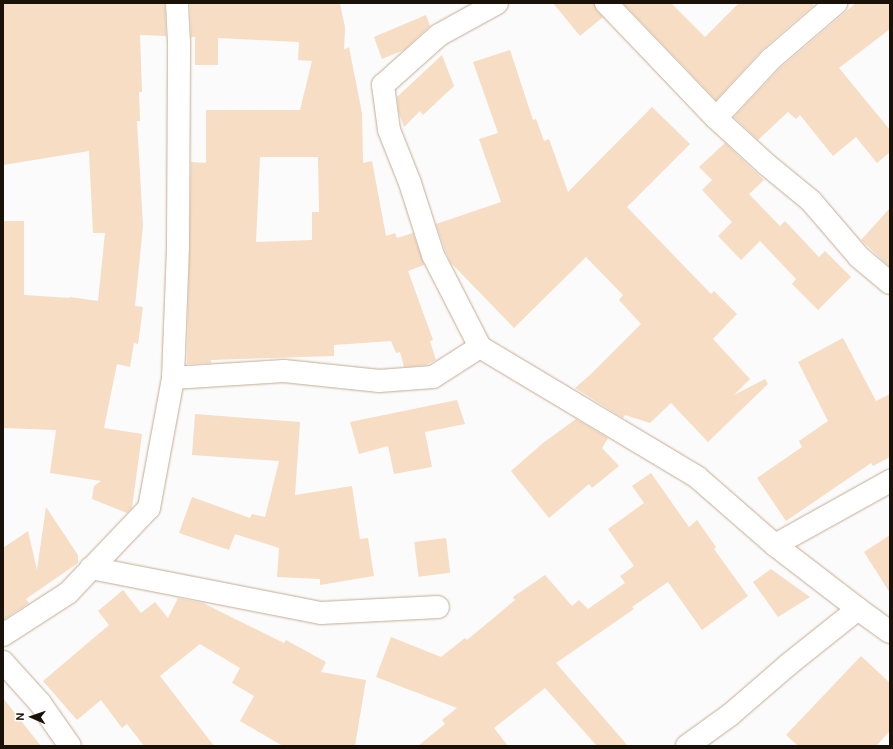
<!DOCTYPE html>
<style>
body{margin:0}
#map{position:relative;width:893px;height:749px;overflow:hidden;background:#fbfbfb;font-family:"DM Sans",sans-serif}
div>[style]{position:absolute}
.building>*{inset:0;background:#f6ddc3;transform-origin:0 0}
.roads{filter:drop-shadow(0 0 1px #c4ab91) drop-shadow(0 0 1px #c4ab91)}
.minor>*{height:22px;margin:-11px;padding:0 11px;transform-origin:11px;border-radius:11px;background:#fff}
span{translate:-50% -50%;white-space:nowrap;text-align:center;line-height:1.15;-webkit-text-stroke:4px #fff;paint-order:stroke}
.frame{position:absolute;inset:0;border:4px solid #1a1108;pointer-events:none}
.north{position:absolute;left:12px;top:697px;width:40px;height:40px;-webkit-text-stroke:3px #fff;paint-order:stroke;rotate:272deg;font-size:11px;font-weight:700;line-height:16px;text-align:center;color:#1a1108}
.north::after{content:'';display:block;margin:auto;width:14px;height:18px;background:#1a1108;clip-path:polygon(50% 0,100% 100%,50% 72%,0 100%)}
</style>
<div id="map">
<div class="building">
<div style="clip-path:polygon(3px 3px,165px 3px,166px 36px,140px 35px,142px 92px,139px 92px,140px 121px,137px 121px,143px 226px,135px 306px,143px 307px,138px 344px,134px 343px,130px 367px,117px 364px,104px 428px,142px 434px,132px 508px,127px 513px,92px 499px,94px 486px,101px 481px,50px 473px,56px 430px,3px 428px,3px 221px,24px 221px,24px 295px,70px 298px,70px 297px,98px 301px,105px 233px,93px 233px,89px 151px,3px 165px)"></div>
<div style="clip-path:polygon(evenodd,190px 3px,340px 4px,345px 27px,344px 50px,349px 47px,362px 113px,363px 163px,372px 161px,386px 236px,395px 233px,397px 238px,413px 233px,424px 265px,408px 271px,433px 340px,430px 341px,436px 360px,426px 365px,404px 367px,400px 352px,396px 353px,391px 341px,334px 345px,334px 356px,211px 360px,211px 363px,187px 364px,191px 162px,206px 163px,206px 110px,300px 110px,312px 61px,298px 60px,299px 42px,218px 38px,218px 65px,195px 65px,195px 37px,191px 37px,190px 3px,260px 157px,318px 157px,319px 212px,312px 212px,312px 240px,256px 242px,260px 157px)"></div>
<div style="clip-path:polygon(553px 3px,594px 3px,597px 11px,603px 17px,580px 36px)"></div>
<div style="clip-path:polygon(623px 3px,671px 3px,705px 37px,739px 3px,812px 3px,814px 5px,762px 50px,716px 100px)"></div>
<div style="clip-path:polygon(856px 3px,890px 3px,890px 29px,839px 68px,890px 130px,890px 152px,877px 163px,856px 137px,833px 156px,800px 115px,796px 119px,788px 112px,758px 140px,734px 117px,780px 68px)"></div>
<div style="clip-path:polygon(426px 15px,430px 26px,404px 50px,382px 59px,374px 37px)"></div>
<div style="clip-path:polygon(510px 50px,533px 120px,536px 119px,544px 141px,549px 139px,568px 192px,652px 107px,690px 144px,627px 207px,711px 294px,714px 291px,737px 314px,713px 339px,750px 379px,734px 395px,765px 379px,768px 384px,708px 442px,671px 403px,650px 423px,625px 415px,623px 418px,575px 388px,591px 374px,641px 324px,619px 300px,623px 295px,586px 257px,514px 328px,451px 263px,445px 250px,436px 224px,501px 202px,479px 139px,498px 133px,473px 62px)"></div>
<div style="clip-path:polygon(442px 55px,454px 86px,423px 115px,420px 111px,404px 127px,399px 113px,397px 97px)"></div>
<div style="clip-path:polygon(725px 143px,764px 180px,749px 194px,780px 226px,785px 221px,819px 257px,825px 251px,851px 277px,818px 310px,792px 284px,796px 279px,760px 241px,741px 260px,718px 236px,732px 222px,702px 190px,712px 180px,699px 167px)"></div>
<div style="clip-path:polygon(890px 208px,890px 267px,861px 240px)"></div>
<div style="clip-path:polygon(843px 338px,876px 401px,890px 394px,890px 457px,873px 466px,871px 463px,786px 521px,757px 478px,802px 447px,799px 441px,828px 421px,798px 362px)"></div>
<div style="clip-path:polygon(457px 400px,465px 424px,425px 432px,432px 467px,394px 474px,388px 446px,359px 454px,350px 422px)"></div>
<div style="clip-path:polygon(195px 414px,300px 422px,295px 495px,352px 486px,360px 539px,368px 538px,374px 576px,320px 585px,320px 579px,277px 577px,279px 548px,235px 534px,229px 550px,179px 533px,192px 497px,250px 518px,252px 514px,265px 517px,279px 461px,192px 455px)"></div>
<div style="clip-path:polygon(576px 419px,608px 438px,602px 448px,619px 466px,592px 488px,589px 484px,549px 518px,511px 471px,543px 443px)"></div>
<div style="clip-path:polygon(651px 473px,689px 527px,697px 520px,716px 547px,714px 549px,748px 596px,702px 630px,668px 582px,632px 607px,634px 609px,556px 663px,628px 746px,597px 746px,545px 688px,494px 728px,508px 746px,418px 746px,445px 724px,442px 720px,457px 708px,376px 677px,391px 637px,441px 657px,465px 638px,467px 640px,515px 600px,513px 597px,545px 575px,572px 606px,579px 600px,588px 609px,625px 583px,620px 576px,634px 566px,608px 529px,644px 503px,632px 486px)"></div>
<div style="clip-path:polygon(46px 507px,78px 555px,78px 563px,26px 599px,29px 603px,3px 620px,3px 548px,28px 531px,37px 570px)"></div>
<div style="clip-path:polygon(890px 535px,890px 593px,864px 552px)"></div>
<div style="left:446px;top:538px;width:35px;height:32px;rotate:83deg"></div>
<div style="clip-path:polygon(771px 569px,810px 597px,778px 617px,753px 582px)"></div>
<div style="clip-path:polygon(123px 590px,141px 613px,155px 602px,168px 618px,178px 598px,203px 603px,284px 643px,286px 640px,326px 662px,321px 672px,366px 680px,355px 746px,283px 746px,240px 721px,254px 696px,232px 683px,240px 668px,200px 644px,160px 676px,214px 746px,144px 746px,127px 724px,122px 728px,101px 700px,77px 720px,43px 681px,109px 625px,98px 611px)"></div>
<div style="clip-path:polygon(861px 656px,890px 683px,890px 731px,876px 746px,798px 746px,786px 735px)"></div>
<div style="clip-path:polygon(3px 698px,41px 746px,3px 746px)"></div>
</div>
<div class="roads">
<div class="minor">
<div style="left:497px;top:3px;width:66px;rotate:151.1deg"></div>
<div style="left:439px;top:35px;width:75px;rotate:138.2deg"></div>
<div style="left:383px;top:85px;width:45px;rotate:82.4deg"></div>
<div style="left:389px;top:130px;width:57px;rotate:68.4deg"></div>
<div style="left:410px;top:183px;width:76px;rotate:72.3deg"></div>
<div style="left:433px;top:255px;width:103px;rotate:62.9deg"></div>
<div style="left:480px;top:347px;width:253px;rotate:30.9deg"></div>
<div style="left:697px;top:477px;width:103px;rotate:41.1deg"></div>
<div style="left:775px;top:545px;width:105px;rotate:37.6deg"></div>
<div style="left:858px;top:609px;width:39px;rotate:36deg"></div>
<div style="left:606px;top:3px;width:159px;rotate:46.3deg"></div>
<div style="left:716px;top:118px;width:68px;rotate:42.6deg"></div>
<div style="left:766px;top:164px;width:58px;rotate:39.4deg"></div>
<div style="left:811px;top:201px;width:74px;rotate:49.4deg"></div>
<div style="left:859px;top:257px;width:40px;rotate:40deg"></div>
<div style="left:716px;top:118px;width:81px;rotate:-47deg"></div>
<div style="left:771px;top:59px;width:86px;rotate:-40.7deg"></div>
<div style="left:173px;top:378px;width:111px;rotate:-3.6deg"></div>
<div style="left:284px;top:371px;width:96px;rotate:6deg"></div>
<div style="left:379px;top:381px;width:54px;rotate:-4.2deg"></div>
<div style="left:433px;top:377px;width:56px;rotate:-32.6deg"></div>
<div style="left:775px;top:545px;width:132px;rotate:-29.1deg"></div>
<div style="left:91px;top:568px;width:234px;rotate:11.1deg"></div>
<div style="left:321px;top:613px;width:117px;rotate:-2.9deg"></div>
<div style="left:3px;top:635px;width:77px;rotate:-32.9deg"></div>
<div style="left:68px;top:593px;width:117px;rotate:-46.4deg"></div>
<div style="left:149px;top:508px;width:132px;rotate:-79.5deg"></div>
<div style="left:173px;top:378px;width:132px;rotate:-87.8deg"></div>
<div style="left:178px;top:246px;width:203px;rotate:-89.7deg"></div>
<div style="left:179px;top:43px;width:40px;rotate:-92.9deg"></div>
<div style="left:3px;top:662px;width:55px;rotate:47.9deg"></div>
<div style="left:40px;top:703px;width:52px;rotate:55.1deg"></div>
<div style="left:687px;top:746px;width:53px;rotate:-35.8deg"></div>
<div style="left:730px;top:715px;width:78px;rotate:-40.8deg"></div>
<div style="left:789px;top:664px;width:88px;rotate:-38.6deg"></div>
</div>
</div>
<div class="frame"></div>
<div class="north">N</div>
</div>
